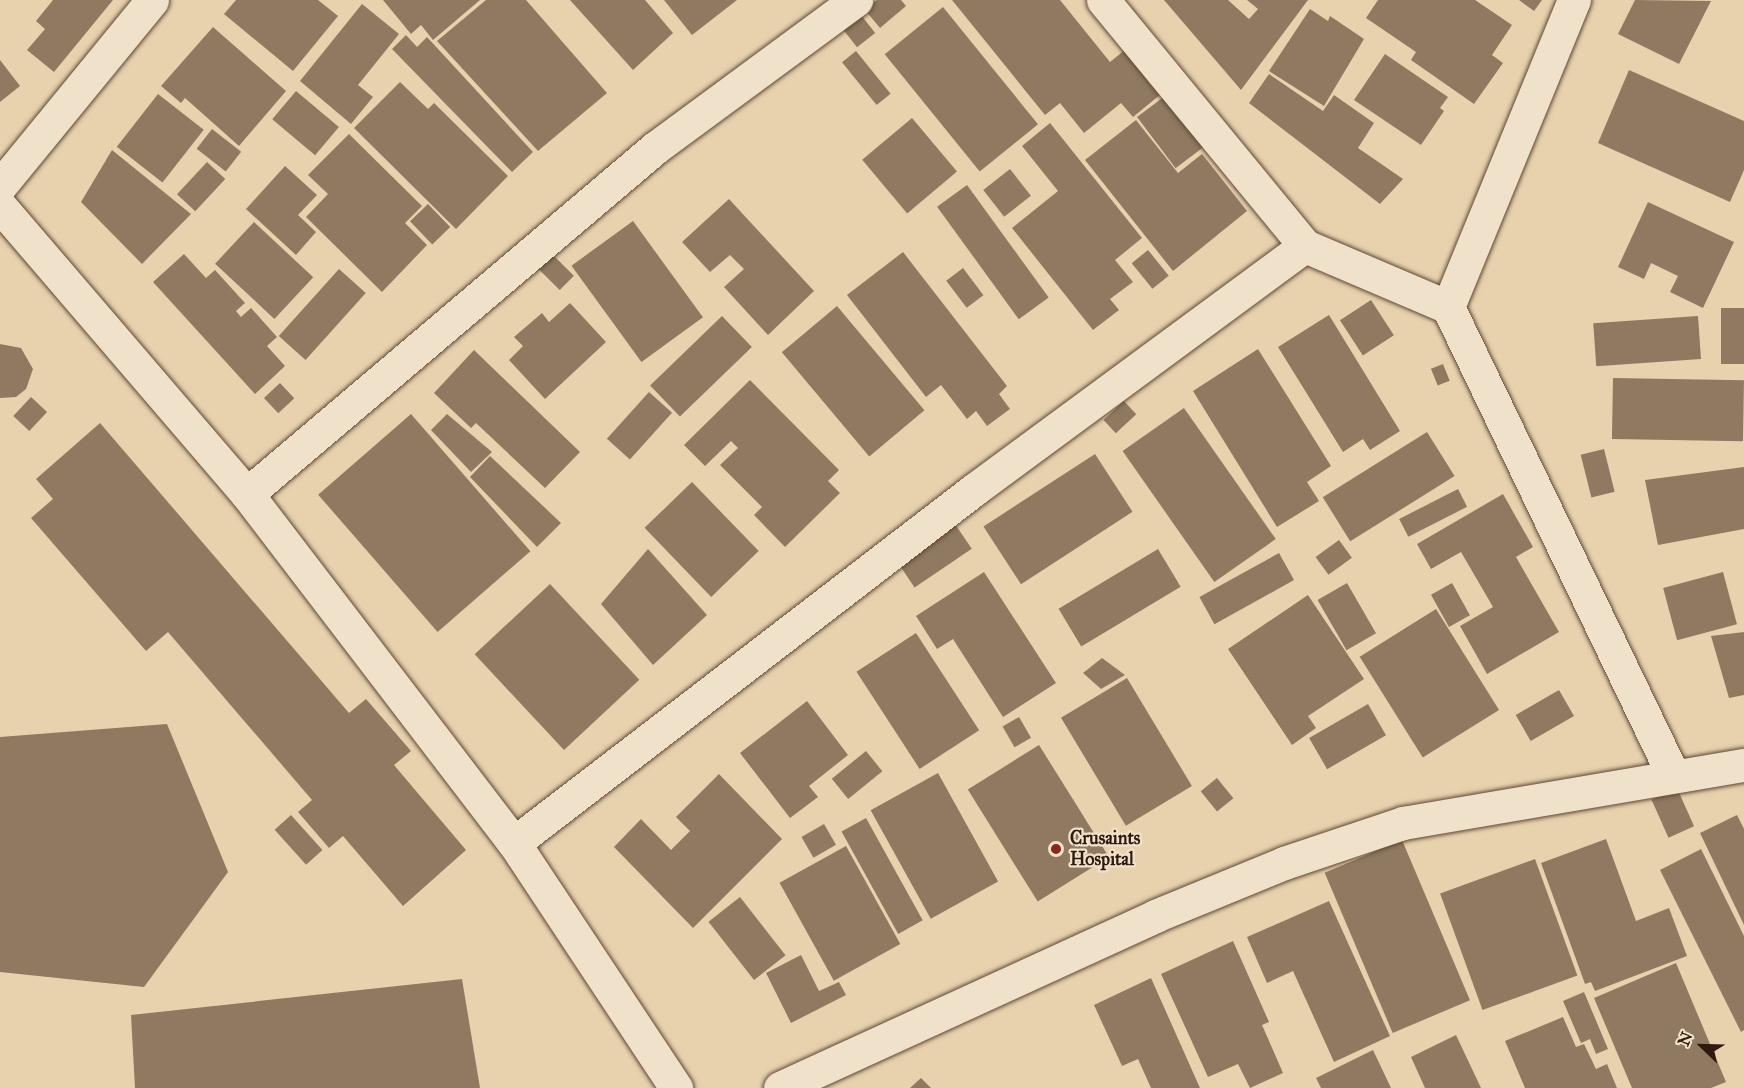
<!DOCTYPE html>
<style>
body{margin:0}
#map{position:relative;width:1744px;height:1088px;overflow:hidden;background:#e8d2ad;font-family:"IM FELL Great Primer",serif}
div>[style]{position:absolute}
.building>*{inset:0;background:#907961;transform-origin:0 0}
.roads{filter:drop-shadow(0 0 2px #5e4736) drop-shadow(0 0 2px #5e4736)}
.minor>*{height:33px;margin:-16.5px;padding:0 16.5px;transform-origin:16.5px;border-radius:16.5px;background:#f0e2ca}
.dots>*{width:16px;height:16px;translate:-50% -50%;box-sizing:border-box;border:3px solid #f0e2ca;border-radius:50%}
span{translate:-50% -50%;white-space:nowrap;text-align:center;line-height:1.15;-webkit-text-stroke:4.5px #f0e2ca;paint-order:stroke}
.poi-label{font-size:18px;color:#30190f;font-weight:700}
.left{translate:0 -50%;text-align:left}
.north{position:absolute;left:1672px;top:1016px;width:60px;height:60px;-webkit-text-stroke:4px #f0e2ca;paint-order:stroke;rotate:293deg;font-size:16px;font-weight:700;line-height:24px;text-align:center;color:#30190f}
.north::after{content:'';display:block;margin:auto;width:21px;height:27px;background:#30190f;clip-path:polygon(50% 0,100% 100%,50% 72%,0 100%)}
</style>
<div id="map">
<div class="building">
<div style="clip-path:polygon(53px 0,113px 0,54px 72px,27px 50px,45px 29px,36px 21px)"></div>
<div style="clip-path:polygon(236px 0,318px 0,338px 16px,293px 71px,224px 14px)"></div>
<div style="clip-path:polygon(383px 0,480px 0,433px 40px,421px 25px,411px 34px)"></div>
<div style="clip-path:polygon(486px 0,526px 0,607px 93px,538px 151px,437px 41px)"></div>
<div style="clip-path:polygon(570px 0,645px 0,673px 33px,633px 70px)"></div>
<div style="clip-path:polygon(664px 0,737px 0,692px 35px)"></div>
<div style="clip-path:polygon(877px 0,901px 0,906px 6px,880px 28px,865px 10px)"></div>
<div style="clip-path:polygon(952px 0,1060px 0,1110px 62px,1131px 45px,1166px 90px,1133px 117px,1121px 103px,1084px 133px,1060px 103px,1045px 115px)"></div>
<div style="clip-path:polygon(1164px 0,1228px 0,1249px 19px,1258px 9px,1247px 0,1308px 0,1241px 90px)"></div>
<div style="clip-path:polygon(1378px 0,1475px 0,1512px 25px,1492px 55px,1503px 63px,1474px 104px,1411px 60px,1416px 52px,1366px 18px)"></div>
<div style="clip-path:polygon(1519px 0,1542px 0,1534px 11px)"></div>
<div style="clip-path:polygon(1635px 0,1711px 1px,1679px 64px,1618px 34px)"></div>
<div style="clip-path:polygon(362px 4px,399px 34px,358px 85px,373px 97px,351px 124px,300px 81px)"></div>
<div style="left:943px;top:7px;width:151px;height:75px;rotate:51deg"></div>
<div style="clip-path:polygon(1310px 9px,1328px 21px,1330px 16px,1364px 39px,1324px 106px,1269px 71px)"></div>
<div style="left:861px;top:15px;width:23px;height:23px;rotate:52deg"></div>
<div style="clip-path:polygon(213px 27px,286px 91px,239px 146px,185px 98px,181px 103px,161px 86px)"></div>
<div style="clip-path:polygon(406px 35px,417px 47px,427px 37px,533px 152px,512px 172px,392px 49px)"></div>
<div style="left:856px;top:51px;width:55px;height:18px;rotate:51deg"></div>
<div style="clip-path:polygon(1385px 54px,1448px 97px,1440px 108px,1444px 111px,1421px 145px,1354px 100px)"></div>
<div style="clip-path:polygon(0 60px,20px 86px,0 102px)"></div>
<div style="clip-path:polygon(1629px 70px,1744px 121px,1744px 170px,1730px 202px,1598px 143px)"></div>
<div style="clip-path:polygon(1269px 74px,1323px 111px,1334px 95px,1374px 123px,1358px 148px,1403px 179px,1380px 204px,1249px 103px)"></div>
<div style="clip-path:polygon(400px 82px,428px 109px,434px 103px,508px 176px,456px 229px,354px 128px)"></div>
<div style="left:1173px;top:90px;width:64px;height:45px;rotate:53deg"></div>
<div style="left:296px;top:91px;width:56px;height:37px;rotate:40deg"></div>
<div style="left:158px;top:94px;width:58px;height:67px;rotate:38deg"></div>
<div style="left:912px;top:118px;width:70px;height:65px;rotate:50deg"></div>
<div style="clip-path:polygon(1136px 120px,1178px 173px,1202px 154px,1247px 211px,1173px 271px,1085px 160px)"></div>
<div style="clip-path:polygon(1050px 123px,1142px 238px,1115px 260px,1133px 282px,1110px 299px,1119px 310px,1093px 330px,1012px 228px,1058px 191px,1022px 146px)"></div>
<div style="left:212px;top:129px;width:37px;height:25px;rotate:38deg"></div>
<div style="clip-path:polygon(349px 134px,422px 206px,405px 223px,427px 245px,382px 292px,306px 217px,328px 194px,308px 175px)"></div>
<div style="clip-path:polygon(112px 150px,191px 214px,142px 264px,81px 202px)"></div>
<div style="left:207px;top:162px;width:25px;height:44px;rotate:43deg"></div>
<div style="clip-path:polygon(285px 166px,317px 195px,298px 215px,316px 232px,296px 255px,246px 209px)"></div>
<div style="left:1010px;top:169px;width:34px;height:34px;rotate:52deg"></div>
<div style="left:967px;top:185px;width:139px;height:37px;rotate:54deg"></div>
<div style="clip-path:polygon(729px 199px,814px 291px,768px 335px,724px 287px,744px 269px,730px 255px,710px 272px,682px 242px)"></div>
<div style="clip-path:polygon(1648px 202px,1734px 242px,1703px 308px,1670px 292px,1678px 276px,1651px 263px,1644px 279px,1618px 267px)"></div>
<div style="left:428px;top:204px;width:32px;height:25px;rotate:46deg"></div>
<div style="left:633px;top:221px;width:119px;height:76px;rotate:54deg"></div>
<div style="left:254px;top:222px;width:81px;height:57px;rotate:43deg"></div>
<div style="left:547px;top:249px;width:38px;height:20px;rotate:45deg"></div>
<div style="left:1148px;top:250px;width:33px;height:21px;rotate:51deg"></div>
<div style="clip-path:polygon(903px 252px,1007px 386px,999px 394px,1010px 409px,987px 426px,976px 411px,967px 419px,941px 385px,926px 397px,847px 295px)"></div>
<div style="clip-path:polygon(184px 254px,206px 278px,215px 270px,245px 303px,236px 311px,241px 317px,251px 308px,277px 337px,267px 346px,285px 366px,255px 394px,153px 282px)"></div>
<div style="left:963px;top:268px;width:34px;height:21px;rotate:53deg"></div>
<div style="left:339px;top:269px;width:36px;height:90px;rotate:42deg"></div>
<div style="left:1371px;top:300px;width:42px;height:37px;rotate:57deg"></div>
<div style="clip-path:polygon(570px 303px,606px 342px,545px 399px,509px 360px,523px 346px,514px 337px,542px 313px,549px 322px)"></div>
<div style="left:837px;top:306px;width:136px;height:72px;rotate:50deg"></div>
<div style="left:1721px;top:308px;width:23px;height:56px"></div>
<div style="clip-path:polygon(1329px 315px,1400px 431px,1370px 450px,1363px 439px,1343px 452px,1278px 347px)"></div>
<div style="left:722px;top:316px;width:43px;height:100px;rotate:46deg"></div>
<div style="left:1698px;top:316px;width:43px;height:105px;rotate:86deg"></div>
<div style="clip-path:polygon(0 344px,21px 348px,33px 369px,26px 389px,16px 397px,0 398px)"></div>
<div style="clip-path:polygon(1258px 349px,1331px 466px,1307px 482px,1319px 501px,1277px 527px,1193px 391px)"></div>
<div style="clip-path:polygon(474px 350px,580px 452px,545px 488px,476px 423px,471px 428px,434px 393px)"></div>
<div style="left:1443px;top:364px;width:18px;height:13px;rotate:68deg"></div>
<div style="left:1613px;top:378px;width:131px;height:61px;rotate:1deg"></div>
<div style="clip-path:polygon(750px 380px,839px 470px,828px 481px,840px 493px,785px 547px,754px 515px,762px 507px,720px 465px,738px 448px,731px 441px,705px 466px,684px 445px)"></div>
<div style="left:280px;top:383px;width:21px;height:22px;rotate:47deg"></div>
<div style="left:649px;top:392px;width:31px;height:63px;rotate:42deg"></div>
<div style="left:31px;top:397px;width:22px;height:26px;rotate:43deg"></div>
<div style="left:1124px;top:401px;width:18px;height:28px;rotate:47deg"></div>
<div style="left:1184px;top:408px;width:160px;height:75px;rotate:55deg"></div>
<div style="left:411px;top:414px;width:182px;height:123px;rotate:49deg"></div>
<div style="clip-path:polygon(447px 414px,492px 452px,471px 472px,431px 430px)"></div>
<div style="clip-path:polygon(100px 423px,349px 713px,366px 699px,411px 751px,394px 765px,466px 850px,403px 906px,343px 836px,329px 848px,298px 812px,312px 800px,168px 632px,146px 651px,31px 518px,53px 499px,36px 479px)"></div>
<div style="left:1427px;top:432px;width:52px;height:123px;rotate:58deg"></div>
<div style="left:1604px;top:449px;width:44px;height:24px;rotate:76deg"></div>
<div style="left:1095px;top:454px;width:69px;height:133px;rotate:57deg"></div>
<div style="clip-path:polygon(490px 456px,561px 523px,537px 547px,470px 477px)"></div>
<div style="clip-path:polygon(1744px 467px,1744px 529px,1658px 545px,1645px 480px)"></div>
<div style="left:692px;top:482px;width:96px;height:66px;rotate:46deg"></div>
<div style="left:1458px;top:489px;width:20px;height:66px;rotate:63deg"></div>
<div style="clip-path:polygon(1503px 494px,1533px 547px,1516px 557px,1559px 632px,1487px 674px,1460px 626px,1493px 607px,1461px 552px,1431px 569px,1417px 544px)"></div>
<div style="left:955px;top:524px;width:30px;height:69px;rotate:56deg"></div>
<div style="left:1339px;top:540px;width:22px;height:29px;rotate:54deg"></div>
<div style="clip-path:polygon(648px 549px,707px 615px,653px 665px,601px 604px)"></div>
<div style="left:1158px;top:549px;width:44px;height:116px;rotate:59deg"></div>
<div style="left:1279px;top:553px;width:31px;height:91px;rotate:61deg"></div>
<div style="clip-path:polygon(984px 572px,1056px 683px,1003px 717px,953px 639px,937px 649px,916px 616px)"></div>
<div style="left:1723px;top:572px;width:54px;height:62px;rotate:75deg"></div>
<div style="left:1347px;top:583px;width:58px;height:34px;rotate:60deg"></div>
<div style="left:1452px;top:583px;width:37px;height:24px;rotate:61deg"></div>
<div style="left:550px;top:584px;width:131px;height:103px;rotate:47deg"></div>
<div style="clip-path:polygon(1308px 595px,1364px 679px,1308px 716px,1316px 728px,1292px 745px,1228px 649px)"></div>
<div style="left:1436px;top:609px;width:119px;height:90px;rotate:58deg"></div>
<div style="clip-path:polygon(1744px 632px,1744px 695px,1729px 698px,1711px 636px)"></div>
<div style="left:916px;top:633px;width:116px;height:71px;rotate:57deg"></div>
<div style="clip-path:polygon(1102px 658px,1125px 675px,1101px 689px,1083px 673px)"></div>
<div style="left:1127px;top:678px;width:126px;height:77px;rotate:59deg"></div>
<div style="left:1559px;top:690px;width:30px;height:50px;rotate:60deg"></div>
<div style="clip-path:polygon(807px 701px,848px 755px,809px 786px,818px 797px,790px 818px,740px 753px)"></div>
<div style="left:1368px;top:704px;width:36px;height:68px;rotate:60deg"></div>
<div style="left:1019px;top:717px;width:24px;height:19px;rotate:60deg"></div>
<div style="clip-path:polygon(167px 724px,228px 872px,144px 987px,0 972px,0 737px)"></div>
<div style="left:1039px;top:745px;width:132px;height:84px;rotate:58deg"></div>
<div style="left:866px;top:751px;width:26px;height:44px;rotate:51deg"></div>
<div style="left:938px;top:773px;width:124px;height:77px;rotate:61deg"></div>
<div style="clip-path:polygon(719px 774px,782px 839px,693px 928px,614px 847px,641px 819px,671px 850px,690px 831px,676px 817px)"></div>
<div style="left:1217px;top:778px;width:26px;height:21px;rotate:51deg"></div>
<div style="left:1677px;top:788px;width:42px;height:28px;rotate:66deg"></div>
<div style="left:291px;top:815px;width:47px;height:22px;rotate:48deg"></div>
<div style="clip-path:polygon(1737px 815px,1744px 829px,1744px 925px,1700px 833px)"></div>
<div style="left:866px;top:818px;width:117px;height:28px;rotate:61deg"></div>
<div style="left:824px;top:824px;width:24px;height:26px;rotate:60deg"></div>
<div style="clip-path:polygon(1606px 839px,1636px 921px,1669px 908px,1687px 956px,1595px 991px,1591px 982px,1585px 984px,1541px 863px)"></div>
<div style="left:1402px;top:840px;width:174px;height:84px;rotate:67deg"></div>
<div style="left:846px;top:846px;width:112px;height:76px;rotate:61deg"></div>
<div style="clip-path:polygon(1701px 849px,1744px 936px,1744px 1030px,1741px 1032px,1660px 870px)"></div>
<div style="left:1535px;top:859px;width:124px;height:101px;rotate:70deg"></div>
<div style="left:740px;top:897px;width:74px;height:40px;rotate:52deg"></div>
<div style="clip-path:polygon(1329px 901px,1390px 1036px,1334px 1062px,1293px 971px,1267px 983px,1247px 937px)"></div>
<div style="clip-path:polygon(1233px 941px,1269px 1022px,1262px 1025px,1283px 1073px,1250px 1088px,1238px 1064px,1208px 1077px,1161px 974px)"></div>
<div style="clip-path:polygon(801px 955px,819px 991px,839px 982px,846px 995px,791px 1023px,766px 973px)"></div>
<div style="clip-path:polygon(1676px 963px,1726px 1082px,1711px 1088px,1632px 1088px,1594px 998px)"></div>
<div style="clip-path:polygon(1151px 978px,1200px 1088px,1151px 1088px,1138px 1059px,1122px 1066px,1094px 1005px)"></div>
<div style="clip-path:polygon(462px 979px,480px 1088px,135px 1088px,131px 1015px)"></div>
<div style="clip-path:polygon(1584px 992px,1608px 1049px,1596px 1054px,1590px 1039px,1581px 1043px,1563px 1001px)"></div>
<div style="clip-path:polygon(1563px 1017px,1576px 1047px,1584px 1044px,1596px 1069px,1607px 1064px,1617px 1088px,1525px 1088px,1505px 1041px)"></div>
<div style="clip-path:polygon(1456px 1035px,1481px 1088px,1425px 1088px,1411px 1057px)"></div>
<div style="clip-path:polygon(1373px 1050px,1391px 1088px,1321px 1088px,1316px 1078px)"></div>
<div style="clip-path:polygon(921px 1078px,931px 1088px,910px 1088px)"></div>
</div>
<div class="roads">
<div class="minor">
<div style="left:1103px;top:0;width:318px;rotate:50.6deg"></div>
<div style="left:1305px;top:246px;width:155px;rotate:23.1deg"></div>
<div style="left:1448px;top:307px;width:519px;rotate:64.32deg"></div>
<div style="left:0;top:186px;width:240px;rotate:-50.7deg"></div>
<div style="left:0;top:206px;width:379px;rotate:49.4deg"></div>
<div style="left:247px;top:494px;width:439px;rotate:52.6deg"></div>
<div style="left:514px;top:843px;width:294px;rotate:56.5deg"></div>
<div style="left:1448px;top:307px;width:332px;rotate:-67.7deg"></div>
<div style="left:247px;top:494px;width:535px;rotate:-40.3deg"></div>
<div style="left:655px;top:148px;width:250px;rotate:-36.4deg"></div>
<div style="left:514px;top:843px;width:581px;rotate:-37.52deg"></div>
<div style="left:975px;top:489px;width:410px;rotate:-36.4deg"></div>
<div style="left:780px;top:1088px;width:413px;rotate:-24.6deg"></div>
<div style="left:1155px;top:916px;width:139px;rotate:-22.3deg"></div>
<div style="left:1284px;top:863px;width:126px;rotate:-18.6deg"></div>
<div style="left:1403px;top:823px;width:346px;rotate:-9.7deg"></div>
</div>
</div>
<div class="dots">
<div style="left:1056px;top:849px;background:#8f2418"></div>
</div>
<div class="poi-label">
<span class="left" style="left:1070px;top:849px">Crusaints<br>Hospital</span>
</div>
<div class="north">N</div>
</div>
